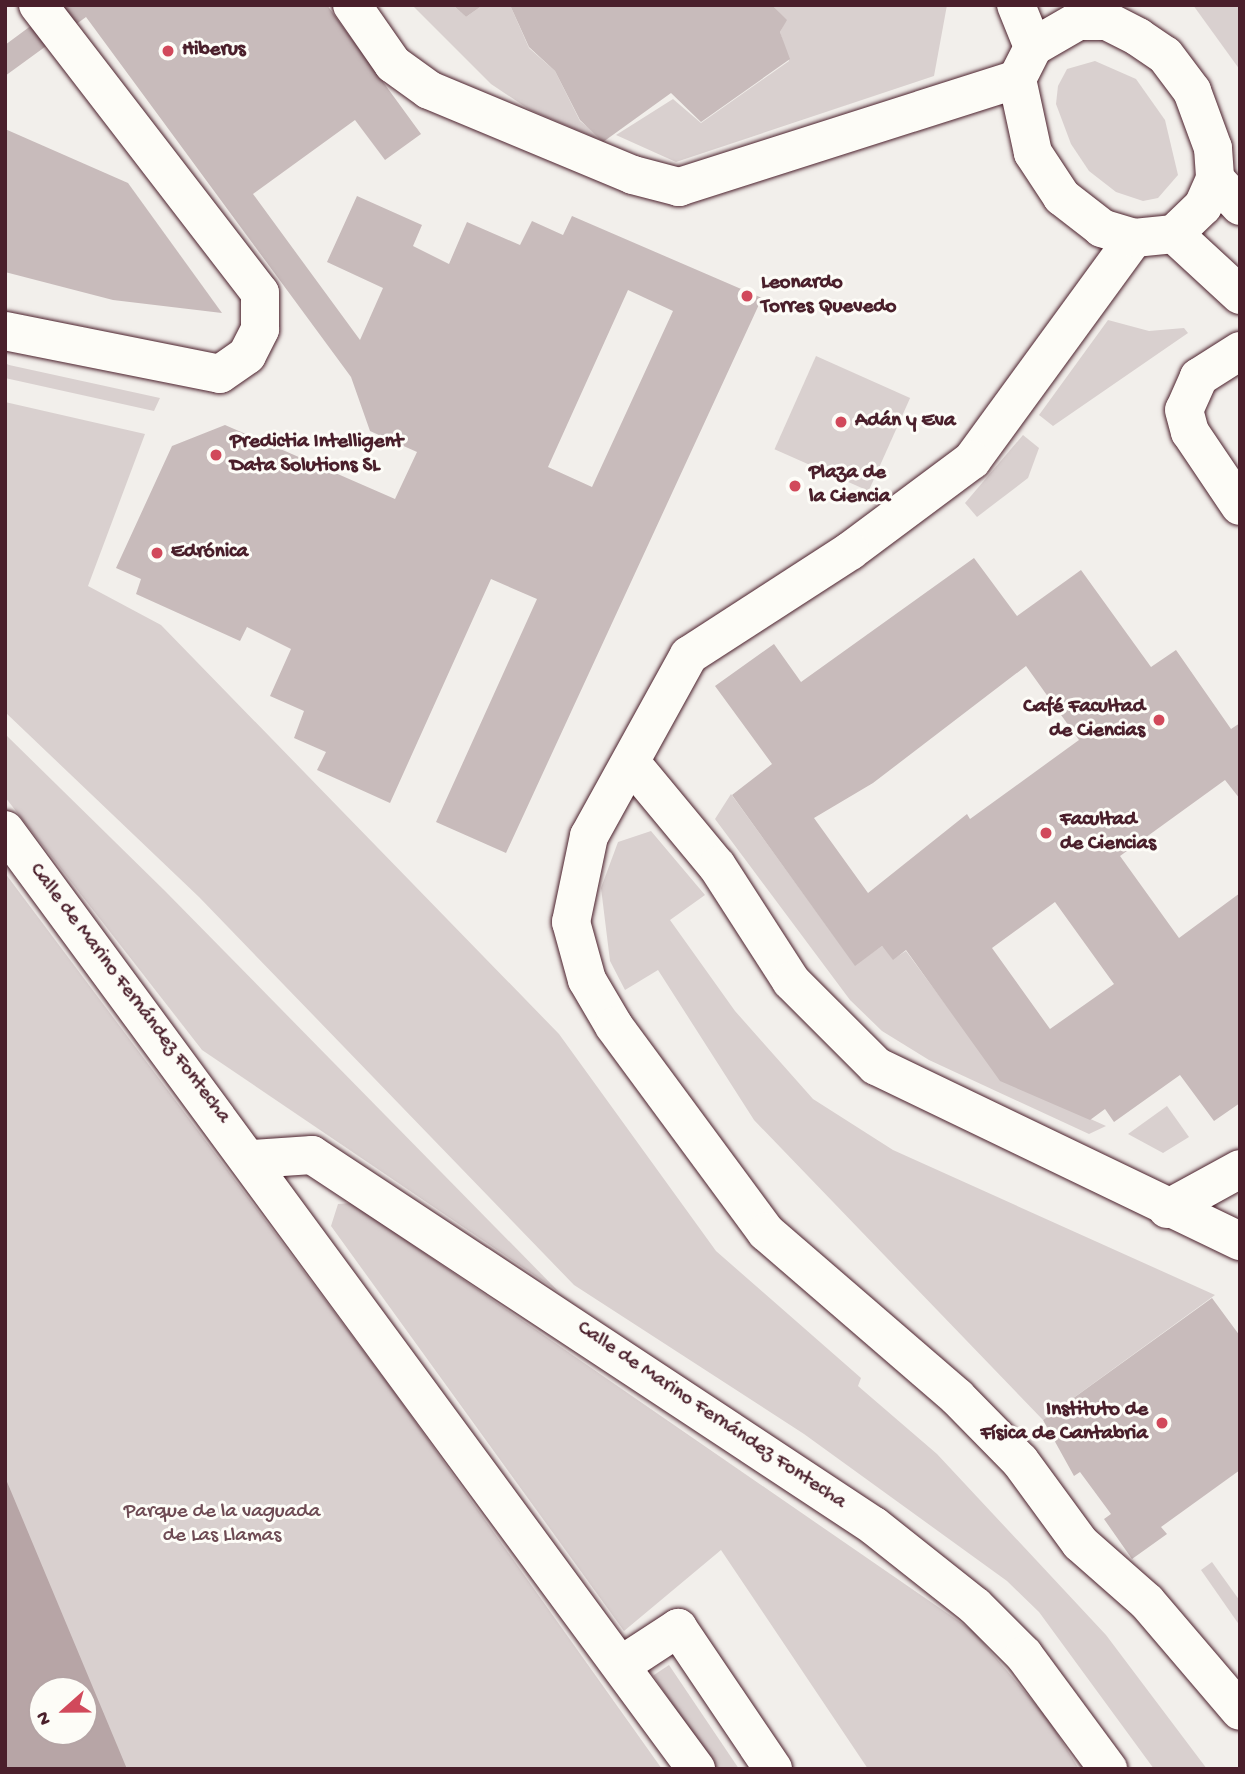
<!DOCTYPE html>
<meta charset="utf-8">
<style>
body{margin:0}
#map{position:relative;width:1245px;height:1774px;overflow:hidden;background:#f2efeb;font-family:"Gochi Hand",sans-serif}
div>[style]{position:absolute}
.green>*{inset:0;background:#d9d0cf;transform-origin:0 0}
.water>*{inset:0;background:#b7a5a6}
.building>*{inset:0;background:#c8bbbb}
.roads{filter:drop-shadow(0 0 2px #4a1f2b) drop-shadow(0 0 2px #4a1f2b)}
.minor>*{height:38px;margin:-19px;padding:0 19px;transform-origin:19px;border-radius:19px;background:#fdfcf7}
.major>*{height:38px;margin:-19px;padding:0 19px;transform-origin:19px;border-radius:19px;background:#fdfcf7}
.dots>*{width:19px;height:19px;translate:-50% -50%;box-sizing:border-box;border:4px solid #fdfcf7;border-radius:50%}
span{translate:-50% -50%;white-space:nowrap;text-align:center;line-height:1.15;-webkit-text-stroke:6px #fdfcf7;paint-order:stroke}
.poi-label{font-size:21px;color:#4a1f2b;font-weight:700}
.left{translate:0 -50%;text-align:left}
.right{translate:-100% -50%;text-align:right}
.street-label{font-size:21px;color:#4a1f2b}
.park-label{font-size:21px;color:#6e4b54}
.frame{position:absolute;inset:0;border:7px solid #4a1f2b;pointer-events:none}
.north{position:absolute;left:28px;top:1676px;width:70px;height:70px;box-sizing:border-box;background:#fdfcf7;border:2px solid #b5a4a5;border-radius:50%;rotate:249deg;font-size:19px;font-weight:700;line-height:28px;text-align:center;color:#4a1f2b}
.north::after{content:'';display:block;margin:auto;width:24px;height:32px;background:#d1495b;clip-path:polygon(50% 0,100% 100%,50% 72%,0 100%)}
</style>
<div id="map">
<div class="green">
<div style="clip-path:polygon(412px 5px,453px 5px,466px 17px,483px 5px,510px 5px,529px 48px,555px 71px,580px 121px,608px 143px,530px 110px,491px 84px)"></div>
<div style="clip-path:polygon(772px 5px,947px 5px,934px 76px,676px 162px,616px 135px,673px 99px,701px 123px,789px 61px,780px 32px,786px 20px)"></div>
<div style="clip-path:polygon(1193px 5px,1240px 5px,1240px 70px)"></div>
<div style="clip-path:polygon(1095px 61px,1136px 79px,1165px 120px,1178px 175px,1158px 198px,1143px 201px,1116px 192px,1089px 171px,1071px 144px,1056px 104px,1058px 86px,1067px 69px)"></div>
<div style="clip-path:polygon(1108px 320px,1149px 331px,1184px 328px,1188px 333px,1053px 426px,1039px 415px)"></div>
<div style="left:816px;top:356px;width:103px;height:102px;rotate:24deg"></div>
<div style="clip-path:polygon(5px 363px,9px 365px,160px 398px,154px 411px,5px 378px)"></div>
<div style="clip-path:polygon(5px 402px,145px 434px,88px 586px,161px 625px,559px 1034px,716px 1251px,861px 1378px,858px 1386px,937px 1454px,1106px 1635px,1207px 1769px,1154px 1769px,1039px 1612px,1007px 1581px,804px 1434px,574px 1285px,199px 897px,5px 712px)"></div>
<div style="clip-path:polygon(1023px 435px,1039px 448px,1028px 478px,977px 517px,965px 503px)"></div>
<div style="clip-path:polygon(5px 734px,165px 891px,559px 1292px,202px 1050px,5px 797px)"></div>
<div style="clip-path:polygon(731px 794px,855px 965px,882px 946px,893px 959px,906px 951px,1000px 1078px,1106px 1126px,1089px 1134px,929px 1060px,882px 1031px,850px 1000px,715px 819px)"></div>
<div style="clip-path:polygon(651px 831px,705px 895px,670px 920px,735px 1011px,813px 1099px,893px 1150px,1215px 1295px,1043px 1420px,754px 1120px,658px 970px,625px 990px,610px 961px,601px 888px,618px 842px)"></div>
<div style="clip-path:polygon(evenodd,5px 873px,394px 1392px,662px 1769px,5px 1769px,5px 873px,42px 1690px,84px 1690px,84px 1732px,42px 1732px,42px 1690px)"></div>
<div style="clip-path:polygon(1167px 1106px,1189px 1137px,1163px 1153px,1128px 1134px)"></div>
<div style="clip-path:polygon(352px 1203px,973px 1631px,1048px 1719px,1079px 1769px,868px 1769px,721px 1550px,624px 1631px,331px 1226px,338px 1204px)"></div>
<div style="clip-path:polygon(1212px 1562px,1240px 1601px,1240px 1626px,1201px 1570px)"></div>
<div style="left:669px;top:1665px;width:125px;height:19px;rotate:56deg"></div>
</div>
<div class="water">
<div style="clip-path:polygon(evenodd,5px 1477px,127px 1769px,5px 1769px,5px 1477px,42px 1690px,84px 1690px,84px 1732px,42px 1732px,42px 1690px)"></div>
</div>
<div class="building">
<div style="clip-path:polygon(evenodd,59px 5px,327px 5px,421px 134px,385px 160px,355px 120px,253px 194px,360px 340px,383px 288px,327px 262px,357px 196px,422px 225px,413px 246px,449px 264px,467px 222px,520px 245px,532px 221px,563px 235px,572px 216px,762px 298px,506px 853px,436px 822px,537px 599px,491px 579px,390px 803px,317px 770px,326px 752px,294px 738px,304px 711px,270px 696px,291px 649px,247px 627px,240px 641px,136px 594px,141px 579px,116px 568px,172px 446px,225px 425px,395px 499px,417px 452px,370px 431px,351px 377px,86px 17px,5px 76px,5px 45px,59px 5px,628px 290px,673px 311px,592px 487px,548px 467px,628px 290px)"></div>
<div style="clip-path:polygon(453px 5px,483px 5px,466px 17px)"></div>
<div style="clip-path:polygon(510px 5px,772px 5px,787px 20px,780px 32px,790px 59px,701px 122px,671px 93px,603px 142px,580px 120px,555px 71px,529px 47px)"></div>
<div style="clip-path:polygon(5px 129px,128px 183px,222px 313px,113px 300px,5px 272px)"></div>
<div style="clip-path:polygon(evenodd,974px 558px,1017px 616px,1081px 570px,1151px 667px,1176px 650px,1231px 729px,1240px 723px,1240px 799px,1225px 780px,1120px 856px,1179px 938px,1240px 893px,1240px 1103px,1214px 1121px,1180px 1075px,1114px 1122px,1105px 1109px,1090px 1120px,1000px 1081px,906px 950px,893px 960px,882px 946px,855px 966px,732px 795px,772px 764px,715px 686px,774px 644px,801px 682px,974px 558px,1026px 666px,1079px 740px,970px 819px,967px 814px,868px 893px,814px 818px,873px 783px,1026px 666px,974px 558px,1055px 902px,1114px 984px,1050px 1029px,992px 948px,1055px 902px)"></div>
<div style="clip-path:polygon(1212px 1298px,1240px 1336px,1240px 1470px,1161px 1527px,1167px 1534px,1132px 1559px,1104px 1519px,1111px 1514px,1080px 1472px,1074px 1476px,1043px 1420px)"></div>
</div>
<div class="roads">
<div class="minor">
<div style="left:352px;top:5px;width:72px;rotate:55.2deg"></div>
<div style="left:393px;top:64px;width:44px;rotate:35.8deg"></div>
<div style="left:429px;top:90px;width:221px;rotate:22.6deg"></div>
<div style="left:633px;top:175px;width:48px;rotate:14.6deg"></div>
<div style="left:679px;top:187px;width:355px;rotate:-17.7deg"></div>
<div style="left:1134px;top:238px;width:275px;rotate:126.1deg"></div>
<div style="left:972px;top:460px;width:152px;rotate:143.3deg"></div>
<div style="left:850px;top:551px;width:192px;rotate:147.1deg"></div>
<div style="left:689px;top:655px;width:207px;rotate:118.9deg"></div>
<div style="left:589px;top:836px;width:88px;rotate:101.8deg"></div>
<div style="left:571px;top:922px;width:60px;rotate:74.6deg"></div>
<div style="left:587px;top:980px;width:53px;rotate:59.6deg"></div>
<div style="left:614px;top:1026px;width:256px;rotate:53.6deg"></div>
<div style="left:766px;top:1232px;width:252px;rotate:40.8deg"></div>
<div style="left:957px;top:1397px;width:90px;rotate:45.5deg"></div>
<div style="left:1020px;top:1461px;width:102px;rotate:53.8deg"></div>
<div style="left:1080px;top:1543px;width:89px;rotate:41.4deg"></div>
<div style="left:1147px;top:1602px;width:143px;rotate:49.5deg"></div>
<div style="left:5px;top:331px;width:219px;rotate:11.3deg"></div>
<div style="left:220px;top:374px;width:33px;rotate:-35deg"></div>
<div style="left:247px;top:355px;width:29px;rotate:-63deg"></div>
<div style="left:260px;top:329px;width:36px;rotate:-90deg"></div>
<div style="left:260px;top:293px;width:364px;rotate:-127.6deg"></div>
<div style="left:1240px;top:351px;width:49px;rotate:147.6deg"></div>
<div style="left:1199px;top:377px;width:36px;rotate:114deg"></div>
<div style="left:1184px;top:410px;width:23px;rotate:75deg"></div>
<div style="left:1190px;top:432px;width:89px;rotate:56deg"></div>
<div style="left:633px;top:765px;width:131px;rotate:50.3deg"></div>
<div style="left:717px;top:866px;width:137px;rotate:57.2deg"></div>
<div style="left:791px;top:981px;width:120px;rotate:45deg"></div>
<div style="left:876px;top:1066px;width:404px;rotate:25.7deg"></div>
<div style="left:5px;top:830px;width:1166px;rotate:53.65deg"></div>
<div style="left:253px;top:1159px;width:59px;rotate:-3.9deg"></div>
<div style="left:312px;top:1155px;width:673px;rotate:33.43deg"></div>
<div style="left:874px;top:1526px;width:129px;rotate:38.4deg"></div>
<div style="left:975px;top:1606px;width:69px;rotate:45deg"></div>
<div style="left:1024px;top:1655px;width:142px;rotate:53.6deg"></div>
<div style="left:1167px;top:1209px;width:83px;rotate:-28.7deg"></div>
<div style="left:623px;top:1664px;width:66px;rotate:-33.2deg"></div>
<div style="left:678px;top:1628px;width:170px;rotate:56deg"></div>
</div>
<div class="major">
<div style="left:1016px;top:5px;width:45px;rotate:68deg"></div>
<div style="left:1078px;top:21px;width:29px"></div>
<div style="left:1107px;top:21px;width:35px;rotate:27deg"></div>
<div style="left:1138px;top:37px;width:32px;rotate:34deg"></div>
<div style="left:1165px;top:55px;width:45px;rotate:53.1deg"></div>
<div style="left:1192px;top:91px;width:61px;rotate:69.8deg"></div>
<div style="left:1213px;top:148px;width:31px;rotate:86deg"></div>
<div style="left:1215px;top:179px;width:30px;rotate:114deg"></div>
<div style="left:1203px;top:206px;width:40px;rotate:136deg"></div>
<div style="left:1174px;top:234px;width:40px;rotate:174.3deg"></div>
<div style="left:1134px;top:238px;width:34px;rotate:-163deg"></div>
<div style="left:1102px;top:228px;width:51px;rotate:-142.2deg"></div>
<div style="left:1062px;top:197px;width:53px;rotate:-123.4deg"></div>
<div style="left:1033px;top:153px;width:76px;rotate:-102.2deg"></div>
<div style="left:1017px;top:79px;width:36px;rotate:-63deg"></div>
<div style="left:1033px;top:47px;width:52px;rotate:-30deg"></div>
<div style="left:1215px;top:179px;width:37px;rotate:47deg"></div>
<div style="left:1174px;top:234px;width:90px;rotate:42.7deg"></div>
</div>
</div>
<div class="dots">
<div style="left:168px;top:51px;background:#d1495b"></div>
<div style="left:747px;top:296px;background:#d1495b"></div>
<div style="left:841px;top:422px;background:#d1495b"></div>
<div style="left:216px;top:455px;background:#d1495b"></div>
<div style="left:795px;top:486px;background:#d1495b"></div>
<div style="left:157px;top:553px;background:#d1495b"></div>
<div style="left:1159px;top:720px;background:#d1495b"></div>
<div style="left:1046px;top:833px;background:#d1495b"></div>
<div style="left:1162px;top:1423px;background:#d1495b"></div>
</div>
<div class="poi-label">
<span class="left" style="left:182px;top:51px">Hiberus</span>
<span class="left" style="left:761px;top:296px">Leonardo<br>Torres Quevedo</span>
<span class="left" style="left:855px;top:422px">Adán y Eva</span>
<span class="left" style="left:230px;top:455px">Predictia Intelligent<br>Data Solutions SL</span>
<span class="left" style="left:809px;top:486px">Plaza de<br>la Ciencia</span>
<span class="left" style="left:171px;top:553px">Edrónica</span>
<span class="right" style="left:1145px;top:720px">Café Facultad<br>de Ciencias</span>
<span class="left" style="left:1060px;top:833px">Facultad<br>de Ciencias</span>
<span class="right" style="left:1148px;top:1423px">Instituto de<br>Física de Cantabria</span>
</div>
<div class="street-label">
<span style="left:129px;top:994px;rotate:53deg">Calle de Marino Fernández Fontecha</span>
<span style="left:711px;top:1416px;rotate:34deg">Calle de Marino Fernández Fontecha</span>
</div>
<div class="park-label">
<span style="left:222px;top:1525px">Parque de la vaguada<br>de Las Llamas</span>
</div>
<div class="frame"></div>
<div class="north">N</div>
</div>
